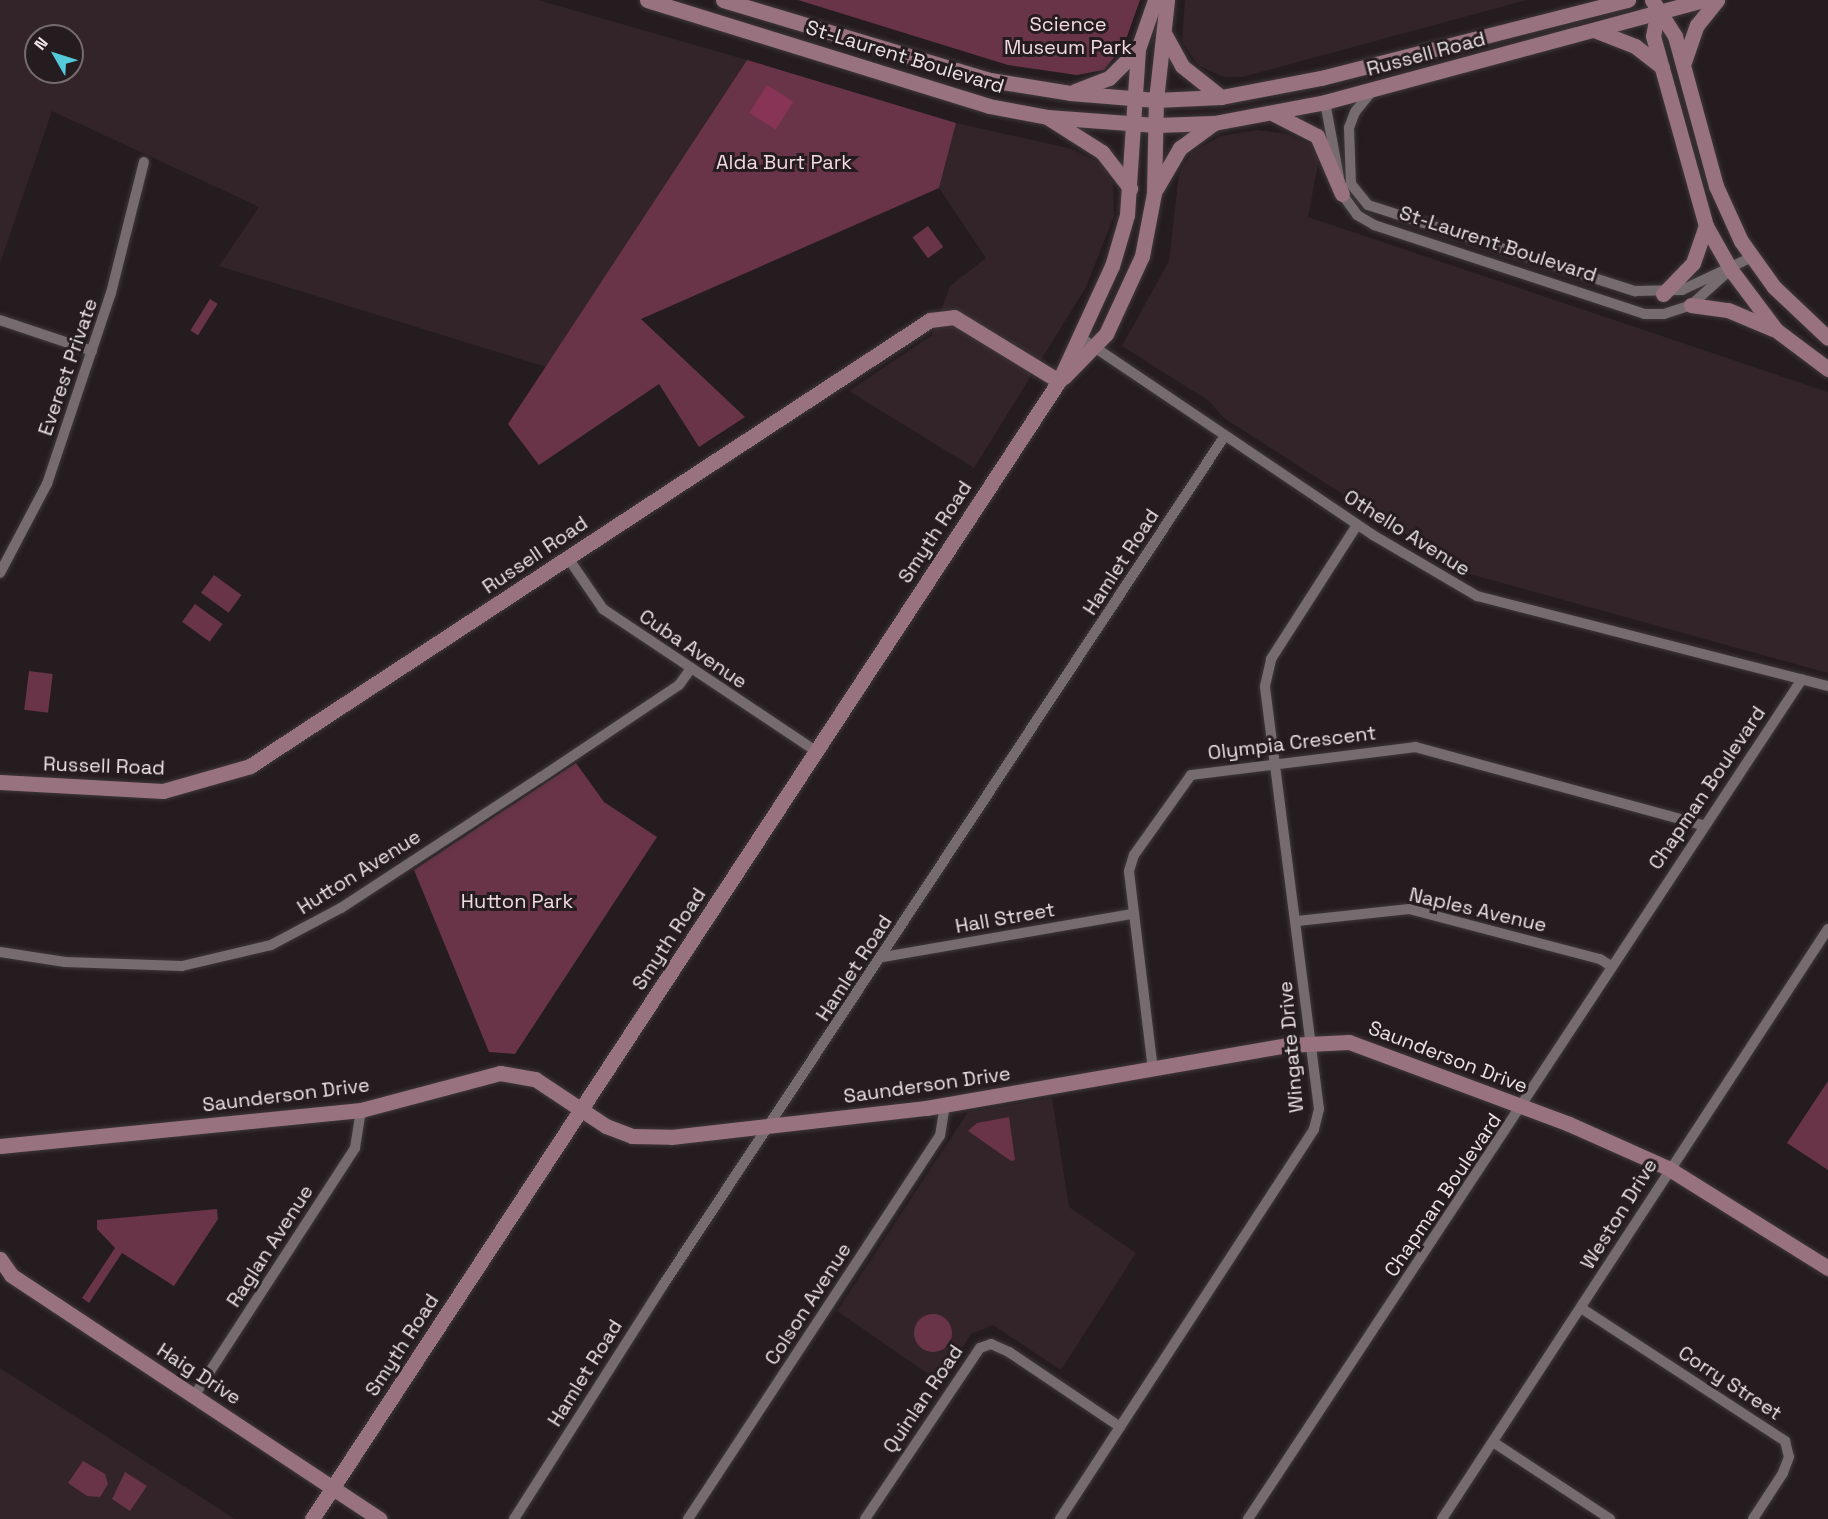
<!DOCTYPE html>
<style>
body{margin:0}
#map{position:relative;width:1828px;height:1519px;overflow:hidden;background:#251c1f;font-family:"Space Grotesk",sans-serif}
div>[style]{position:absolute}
.built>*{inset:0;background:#332429}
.green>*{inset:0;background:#693448;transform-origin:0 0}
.round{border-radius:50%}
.water>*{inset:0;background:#883457;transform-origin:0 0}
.roads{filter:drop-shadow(0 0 2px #3e383a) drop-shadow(0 0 2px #3e383a)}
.street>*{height:10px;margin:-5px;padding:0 5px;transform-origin:5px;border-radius:5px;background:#766b6e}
.secondary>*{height:15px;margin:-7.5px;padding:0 7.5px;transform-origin:7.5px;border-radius:7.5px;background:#997280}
span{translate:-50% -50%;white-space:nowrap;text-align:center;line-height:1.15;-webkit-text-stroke:6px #251c1f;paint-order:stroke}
.park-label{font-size:20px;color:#f3dae2}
.street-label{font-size:20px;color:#eae4e6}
.north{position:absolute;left:24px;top:24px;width:60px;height:60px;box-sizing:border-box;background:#251c1f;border:2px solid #746c6f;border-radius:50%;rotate:309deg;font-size:16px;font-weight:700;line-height:24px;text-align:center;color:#eae4e6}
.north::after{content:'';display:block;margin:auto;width:21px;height:27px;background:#53cbdb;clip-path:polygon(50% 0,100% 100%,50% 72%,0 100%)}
</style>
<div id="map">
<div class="built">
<div style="clip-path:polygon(evenodd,0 0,538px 0,747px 60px,546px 367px,219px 266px,259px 207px,52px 111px,0 263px,0 0,36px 36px,72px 36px,72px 72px,36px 72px,36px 36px)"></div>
<div style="clip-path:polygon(1185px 0,1527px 0,1242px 77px,1224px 77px,1199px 66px,1182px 42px)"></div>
<div style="clip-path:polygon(956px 123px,1072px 149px,1100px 163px,1113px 182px,1114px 216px,1086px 287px,974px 468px,849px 391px,932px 335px,950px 286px,986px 258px,939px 188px)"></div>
<div style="clip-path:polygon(1256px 130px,1287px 134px,1309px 144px,1319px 159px,1308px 217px,1828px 392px,1828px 673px,1466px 573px,1224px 418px,1209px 401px,1122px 346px,1169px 261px,1179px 173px,1192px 152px,1221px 136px)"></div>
<div style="clip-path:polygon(1052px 1098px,1069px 1207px,1136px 1253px,1061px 1370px,993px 1325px,971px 1334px,940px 1382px,837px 1311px,968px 1112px)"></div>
<div style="clip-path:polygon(0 1368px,235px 1519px,0 1519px)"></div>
</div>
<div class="green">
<div style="clip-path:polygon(798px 0,1140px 0,1124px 45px,1104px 70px,1077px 75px,1008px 65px)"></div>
<div style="clip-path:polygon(747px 60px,956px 123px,939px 188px,641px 319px,745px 417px,699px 447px,659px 384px,539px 465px,508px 424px)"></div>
<div style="left:928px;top:226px;width:26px;height:19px;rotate:54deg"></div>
<div style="left:210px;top:299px;width:9px;height:37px;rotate:32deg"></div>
<div style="left:214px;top:575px;width:34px;height:22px;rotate:36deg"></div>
<div style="left:195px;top:604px;width:34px;height:22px;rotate:36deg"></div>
<div style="left:29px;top:671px;width:24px;height:39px;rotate:7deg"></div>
<div style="clip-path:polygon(576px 763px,604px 802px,657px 837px,515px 1054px,489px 1052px,414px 870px)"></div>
<div style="clip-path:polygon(1828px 1081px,1828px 1170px,1787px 1143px)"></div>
<div style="clip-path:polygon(1009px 1117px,1015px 1160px,1011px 1161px,968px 1131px,977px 1123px)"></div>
<div style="clip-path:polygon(217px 1209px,218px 1219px,174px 1286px,122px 1253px,89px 1303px,82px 1298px,115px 1248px,97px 1229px,97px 1220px)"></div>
<div class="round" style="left:914px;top:1314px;width:38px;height:38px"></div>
<div style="clip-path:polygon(83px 1461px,105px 1474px,108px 1484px,100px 1497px,87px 1496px,68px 1483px)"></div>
<div style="clip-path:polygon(125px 1472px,147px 1486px,130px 1511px,112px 1499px)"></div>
</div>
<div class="water">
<div style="left:767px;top:85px;width:31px;height:33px;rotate:32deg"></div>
</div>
<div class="roads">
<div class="street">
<div style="left:1372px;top:91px;width:27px;rotate:129deg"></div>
<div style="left:1355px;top:112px;width:17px;rotate:111deg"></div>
<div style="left:1349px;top:128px;width:56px;rotate:88deg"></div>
<div style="left:1351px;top:184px;width:27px;rotate:51deg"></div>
<div style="left:1368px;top:205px;width:281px;rotate:17.9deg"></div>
<div style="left:1635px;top:291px;width:47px;rotate:-1.2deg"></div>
<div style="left:1682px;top:290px;width:77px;rotate:-25.2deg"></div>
<div style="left:1325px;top:102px;width:94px;rotate:79.5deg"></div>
<div style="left:1342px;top:194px;width:26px;rotate:54deg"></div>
<div style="left:1357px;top:215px;width:20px;rotate:30deg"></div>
<div style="left:1374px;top:225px;width:285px;rotate:18.2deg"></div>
<div style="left:1645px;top:314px;width:19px"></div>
<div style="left:1664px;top:314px;width:28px;rotate:-18deg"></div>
<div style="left:1691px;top:305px;width:52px;rotate:-41.9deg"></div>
<div style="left:0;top:320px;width:97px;rotate:18.6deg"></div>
<div style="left:1078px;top:336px;width:356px;rotate:34deg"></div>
<div style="left:1373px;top:535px;width:121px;rotate:30.4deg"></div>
<div style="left:1477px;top:596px;width:362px;rotate:14.4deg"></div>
<div style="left:568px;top:558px;width:62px;rotate:55.5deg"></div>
<div style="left:603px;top:609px;width:256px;rotate:33.7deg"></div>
<div style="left:0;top:573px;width:101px;rotate:-62.2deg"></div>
<div style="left:47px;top:484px;width:201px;rotate:-71.5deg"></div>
<div style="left:111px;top:293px;width:135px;rotate:-75.9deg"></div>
<div style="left:1297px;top:921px;width:113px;rotate:-6.1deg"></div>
<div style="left:1409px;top:909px;width:197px;rotate:14.7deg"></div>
<div style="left:1600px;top:959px;width:13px;rotate:32deg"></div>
<div style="left:0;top:952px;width:66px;rotate:8.7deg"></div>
<div style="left:65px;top:962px;width:117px;rotate:2deg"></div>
<div style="left:182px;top:966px;width:91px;rotate:-13.3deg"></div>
<div style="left:271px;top:945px;width:79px;rotate:-27.9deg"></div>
<div style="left:341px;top:908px;width:238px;rotate:-33.2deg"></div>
<div style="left:540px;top:778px;width:167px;rotate:-33.8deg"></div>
<div style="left:679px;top:685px;width:19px;rotate:-54deg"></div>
<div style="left:883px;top:957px;width:254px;rotate:-9.8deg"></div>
<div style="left:1153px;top:1070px;width:200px;rotate:-96.9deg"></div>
<div style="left:1129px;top:871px;width:17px;rotate:-73deg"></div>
<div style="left:1134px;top:855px;width:98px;rotate:-54.5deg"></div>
<div style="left:1191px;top:775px;width:226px;rotate:-7.1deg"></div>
<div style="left:1415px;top:747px;width:298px;rotate:15.2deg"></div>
<div style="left:1581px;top:1308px;width:244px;rotate:33.1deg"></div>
<div style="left:1785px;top:1441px;width:16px;rotate:76deg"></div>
<div style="left:1789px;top:1457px;width:17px;rotate:111deg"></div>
<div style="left:1783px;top:1473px;width:55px;rotate:123.1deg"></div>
<div style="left:194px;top:1396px;width:296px;rotate:-57deg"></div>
<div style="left:355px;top:1148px;width:38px;rotate:-81deg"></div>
<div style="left:1493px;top:1442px;width:140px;rotate:33.3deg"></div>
<div style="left:514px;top:1519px;width:277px;rotate:-57.5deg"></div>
<div style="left:663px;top:1285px;width:1017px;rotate:-56.51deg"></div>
<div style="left:688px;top:1519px;width:458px;rotate:-56.7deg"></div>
<div style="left:940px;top:1136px;width:31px;rotate:-81deg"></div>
<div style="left:865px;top:1519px;width:206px;rotate:-56.1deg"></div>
<div style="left:980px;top:1348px;width:12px;rotate:-20deg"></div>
<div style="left:991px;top:1344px;width:20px;rotate:24deg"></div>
<div style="left:1009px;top:1352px;width:134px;rotate:34deg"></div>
<div style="left:1060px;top:1519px;width:465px;rotate:-56.9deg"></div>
<div style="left:1314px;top:1129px;width:21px;rotate:-76deg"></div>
<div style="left:1319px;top:1109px;width:426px;rotate:-97.3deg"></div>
<div style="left:1265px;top:686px;width:28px;rotate:-77deg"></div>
<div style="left:1271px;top:659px;width:159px;rotate:-57.3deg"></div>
<div style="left:1248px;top:1519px;width:1006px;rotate:-56.59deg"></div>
<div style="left:1442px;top:1519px;width:705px;rotate:-56.81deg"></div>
</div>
<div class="secondary">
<div style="left:647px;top:0;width:358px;rotate:17.2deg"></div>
<div style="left:989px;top:106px;width:59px;rotate:10.7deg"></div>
<div style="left:1047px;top:117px;width:109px;rotate:4.2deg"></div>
<div style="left:1156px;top:125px;width:58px;rotate:-2deg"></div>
<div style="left:1214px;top:123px;width:113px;rotate:-10.7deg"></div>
<div style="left:1325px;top:102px;width:391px;rotate:-15.1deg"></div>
<div style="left:723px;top:0;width:279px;rotate:16.7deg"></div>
<div style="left:990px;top:80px;width:81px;rotate:9.2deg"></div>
<div style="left:1070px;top:93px;width:86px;rotate:4.7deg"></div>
<div style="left:1156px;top:100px;width:65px;rotate:-2.6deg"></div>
<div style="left:1221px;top:97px;width:102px;rotate:-10.8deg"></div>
<div style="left:1321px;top:78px;width:317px;rotate:-14.3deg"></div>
<div style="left:1652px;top:0;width:43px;rotate:57.4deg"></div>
<div style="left:1675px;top:36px;width:156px;rotate:74.7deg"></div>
<div style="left:1716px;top:186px;width:60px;rotate:65.6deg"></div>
<div style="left:1741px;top:241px;width:57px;rotate:54.3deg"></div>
<div style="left:1774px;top:287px;width:74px;rotate:43.4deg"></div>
<div style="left:1657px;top:14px;width:22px;rotate:100deg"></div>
<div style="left:1653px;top:36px;width:197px;rotate:74.4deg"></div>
<div style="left:1706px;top:226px;width:51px;rotate:60.4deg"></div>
<div style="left:1731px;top:270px;width:75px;rotate:53.1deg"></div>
<div style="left:1776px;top:330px;width:65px;rotate:36.9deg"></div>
<div style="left:1594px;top:30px;width:44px;rotate:21.3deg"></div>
<div style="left:1635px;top:46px;width:34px;rotate:38deg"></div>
<div style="left:1165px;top:35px;width:35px;rotate:61deg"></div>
<div style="left:1182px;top:66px;width:50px;rotate:38.5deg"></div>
<div style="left:1684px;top:62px;width:39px;rotate:-71deg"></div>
<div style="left:1697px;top:25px;width:32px;rotate:-51deg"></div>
<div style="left:1075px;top:91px;width:36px;rotate:-21deg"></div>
<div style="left:1109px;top:78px;width:41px;rotate:-45deg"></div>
<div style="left:1274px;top:114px;width:48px;rotate:27.1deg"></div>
<div style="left:1317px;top:136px;width:63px;rotate:66.7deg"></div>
<div style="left:1050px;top:119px;width:62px;rotate:32.4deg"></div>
<div style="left:1102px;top:152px;width:46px;rotate:52.1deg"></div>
<div style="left:1156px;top:189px;width:48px;rotate:-59.7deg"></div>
<div style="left:1180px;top:148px;width:42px;rotate:-36.3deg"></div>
<div style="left:1663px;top:294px;width:43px;rotate:-45.9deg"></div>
<div style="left:1693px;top:263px;width:39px;rotate:-71deg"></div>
<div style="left:1691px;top:305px;width:37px;rotate:8deg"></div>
<div style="left:1728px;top:310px;width:49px;rotate:22.9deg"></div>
<div style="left:1064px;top:377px;width:60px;rotate:-45.7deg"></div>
<div style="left:1106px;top:334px;width:86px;rotate:-65.2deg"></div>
<div style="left:1142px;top:256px;width:64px;rotate:-79.2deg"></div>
<div style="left:1154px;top:193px;width:93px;rotate:-88.8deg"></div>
<div style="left:1156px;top:100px;width:101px;rotate:-83.7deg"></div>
<div style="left:0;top:782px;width:163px;rotate:3.2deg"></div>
<div style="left:163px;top:791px;width:91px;rotate:-16deg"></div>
<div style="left:250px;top:766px;width:813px;rotate:-33.26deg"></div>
<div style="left:930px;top:320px;width:24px;rotate:-7deg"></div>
<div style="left:954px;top:317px;width:123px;rotate:31.4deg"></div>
<div style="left:0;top:1146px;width:363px;rotate:-5.7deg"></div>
<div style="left:361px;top:1110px;width:144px;rotate:-14.9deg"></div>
<div style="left:500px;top:1073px;width:36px;rotate:10deg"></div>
<div style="left:535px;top:1079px;width:85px;rotate:33.5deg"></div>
<div style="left:606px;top:1126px;width:28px;rotate:21deg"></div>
<div style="left:632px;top:1136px;width:39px;rotate:1deg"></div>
<div style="left:671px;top:1137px;width:257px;rotate:-6.5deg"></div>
<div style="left:926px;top:1108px;width:366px;rotate:-9.9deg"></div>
<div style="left:1287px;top:1045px;width:62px;rotate:-2.8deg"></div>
<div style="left:1349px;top:1042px;width:235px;rotate:20.4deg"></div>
<div style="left:1569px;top:1124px;width:108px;rotate:24deg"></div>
<div style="left:1668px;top:1168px;width:189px;rotate:32deg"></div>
<div style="left:0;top:1259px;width:19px;rotate:55deg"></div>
<div style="left:11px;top:1275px;width:442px;rotate:33.5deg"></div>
<div style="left:312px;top:1519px;width:1361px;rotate:-56.72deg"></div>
<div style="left:1059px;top:381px;width:127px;rotate:-65.3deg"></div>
<div style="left:1112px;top:266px;width:53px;rotate:-73.6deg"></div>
<div style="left:1127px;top:215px;width:166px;rotate:-86.2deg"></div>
<div style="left:1138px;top:49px;width:52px;rotate:-70.9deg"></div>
</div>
</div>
<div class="park-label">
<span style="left:1068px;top:36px">Science<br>Museum Park</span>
<span style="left:784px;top:162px">Alda Burt Park</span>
<span style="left:517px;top:901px">Hutton Park</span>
</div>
<div class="street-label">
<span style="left:1426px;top:54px;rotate:-15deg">Russell Road</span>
<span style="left:905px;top:57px;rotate:17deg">St-Laurent Boulevard</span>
<span style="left:1498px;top:244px;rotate:18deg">St-Laurent Boulevard</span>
<span style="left:68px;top:367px;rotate:-71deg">Everest Private</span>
<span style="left:935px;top:532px;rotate:-57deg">Smyth Road</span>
<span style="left:1407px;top:533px;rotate:32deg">Othello Avenue</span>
<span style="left:535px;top:555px;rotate:-34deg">Russell Road</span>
<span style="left:1121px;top:562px;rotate:-57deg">Hamlet Road</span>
<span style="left:693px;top:649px;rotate:34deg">Cuba Avenue</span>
<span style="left:1292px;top:743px;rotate:-7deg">Olympia Crescent</span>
<span style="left:104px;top:766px;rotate:2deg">Russell Road</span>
<span style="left:1707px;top:788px;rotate:-56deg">Chapman Boulevard</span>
<span style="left:359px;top:872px;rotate:-32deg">Hutton Avenue</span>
<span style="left:1478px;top:910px;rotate:13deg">Naples Avenue</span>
<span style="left:1005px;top:918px;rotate:-10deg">Hall Street</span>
<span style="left:669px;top:939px;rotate:-57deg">Smyth Road</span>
<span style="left:854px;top:968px;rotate:-57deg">Hamlet Road</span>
<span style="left:1291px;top:1047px;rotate:-95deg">Wingate Drive</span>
<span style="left:1448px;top:1057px;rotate:21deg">Saunderson Drive</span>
<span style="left:927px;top:1085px;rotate:-8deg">Saunderson Drive</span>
<span style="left:286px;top:1095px;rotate:-7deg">Saunderson Drive</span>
<span style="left:1443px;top:1195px;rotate:-56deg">Chapman Boulevard</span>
<span style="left:1619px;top:1214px;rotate:-58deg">Weston Drive</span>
<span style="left:270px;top:1246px;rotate:-57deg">Raglan Avenue</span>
<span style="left:808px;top:1304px;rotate:-57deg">Colson Avenue</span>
<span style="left:402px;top:1345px;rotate:-57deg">Smyth Road</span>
<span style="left:585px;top:1373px;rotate:-58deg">Hamlet Road</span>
<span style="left:199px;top:1374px;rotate:33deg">Haig Drive</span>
<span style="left:1730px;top:1383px;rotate:33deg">Corry Street</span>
<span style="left:923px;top:1399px;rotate:-56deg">Quinlan Road</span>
</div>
<div class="north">N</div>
</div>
